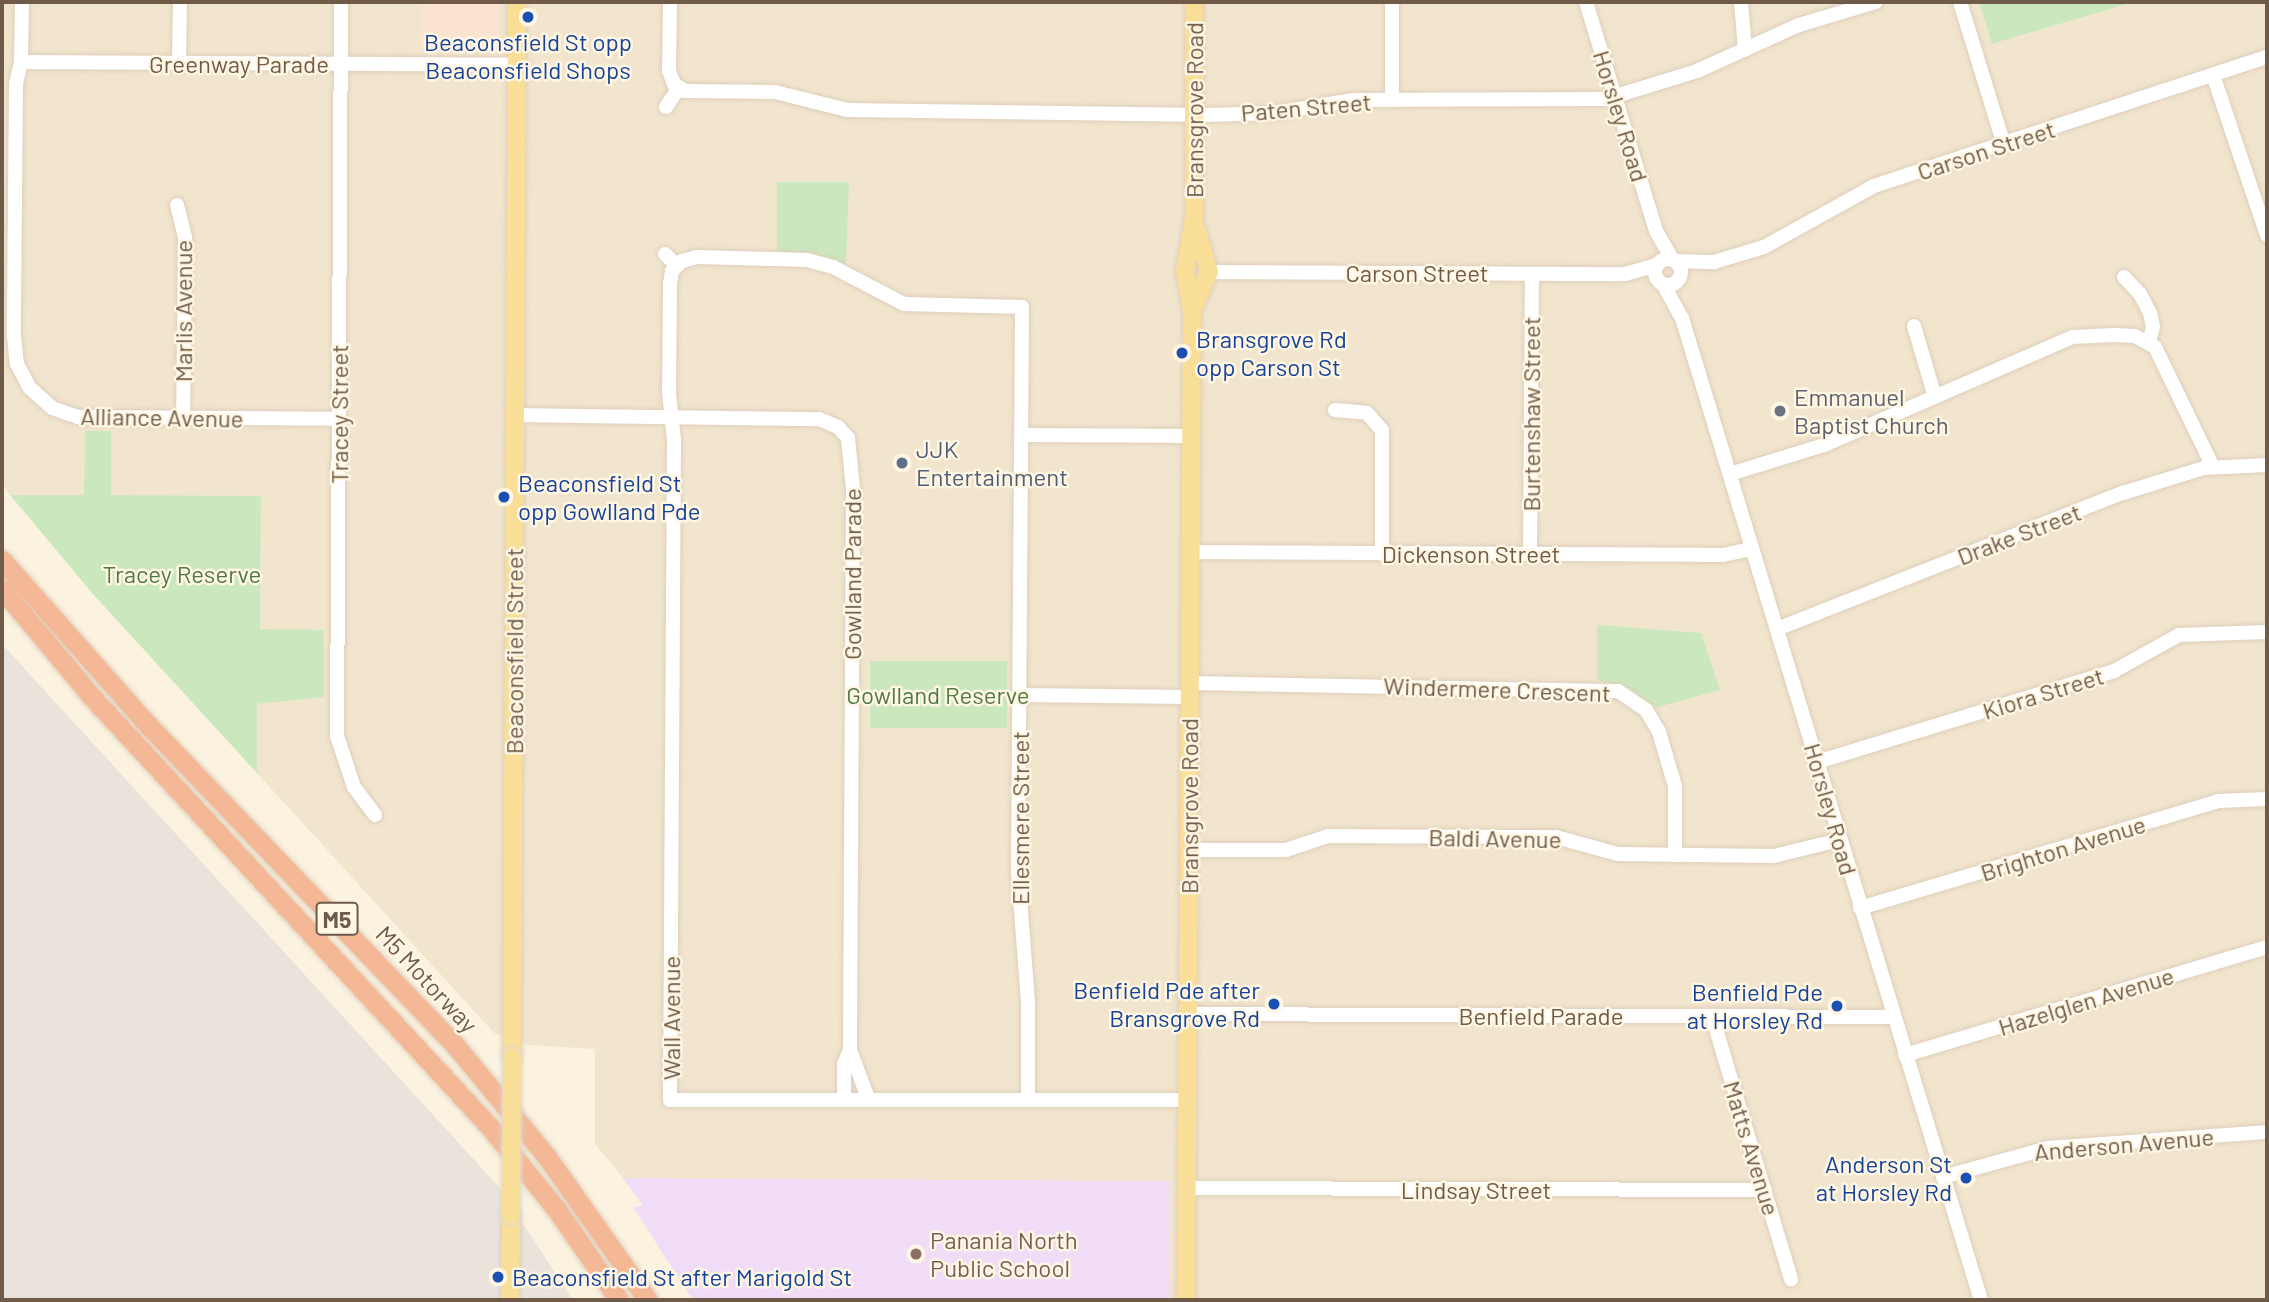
<!DOCTYPE html>
<style>
body{margin:0}
#map{position:relative;width:2269px;height:1302px;overflow:hidden;background:#fbf3df;font-family:Barlow,sans-serif}
div>[style]{position:absolute}
.residential>*{inset:0;background:#f2e5ce}
.commercial>*{inset:0;background:#fbe3d2}
.industrial>*{inset:0;background:#e9e3db}
.education>*{inset:0;background:#f0dcf7}
.green>*{inset:0;background:#cbe7be;transform-origin:0 0}
.roads{filter:drop-shadow(0 0 2px #decfbb) drop-shadow(0 0 2px #decfbb)}
.minor>*{height:14px;margin:-7px;padding:0 7px;transform-origin:7px;border-radius:7px;background:#fff}
.minor>.ring{margin:-7px;padding:0;box-sizing:content-box;background:none;border:14px solid #fff;border-radius:50%}
.major>*{height:18px;margin:-9px;padding:0 9px;transform-origin:9px;border-radius:9px;background:#f9de98}
.highway>*{height:19px;margin:-9.5px;padding:0 9.5px;transform-origin:9.5px;border-radius:9.5px;background:#f4b897}
.bridges{filter:drop-shadow(0 0 2px #ddd7d3) drop-shadow(0 0 2px #ddd7d3)}
.major-bridge>*{height:18px;margin:-9px;padding:0 9px;transform-origin:9px;border-radius:9px;background:#f9de98}
.dots>*{width:19px;height:19px;translate:-50% -50%;box-sizing:border-box;border:4px solid #fff7e4;border-radius:50%}
span{translate:-50% -50%;white-space:nowrap;text-align:center;line-height:1.15;-webkit-text-stroke:5px #fff7e4;paint-order:stroke}
.shield-label span{padding:2px 5px;background:#fff7e4;border:2px solid;border-radius:5px;-webkit-text-stroke-width:0}
.shield-label{font-size:23px;color:#705a48;font-weight:700}
.transit-label{font-size:24px;color:#164399}
.left{translate:0 -50%;text-align:left}
.right{translate:-100% -50%;text-align:right}
.street-label{font-size:24px;color:#705a48}
.worship-label{font-size:24px;color:#5b616d}
.service-label{font-size:24px;color:#4e5e75}
.park-label{font-size:24px;color:#4f7b43}
.education-label{font-size:24px;color:#785e54}
.frame{position:absolute;inset:0;border:4px solid #705a48;pointer-events:none}
</style>
<div id="map">
<div class="residential">
<div style="clip-path:polygon(2px 2px,1979px 2px,1992px 44px,2134px 2px,2267px 2px,2267px 1300px,1169px 1300px,1169px 1181px,623px 1178px,595px 1144px,595px 1049px,530px 1045px,494px 1033px,257px 773px,257px 704px,323px 697px,260px 630px,261px 497px,111px 495px,111px 431px,85px 431px,84px 495px,10px 495px,2px 483px)"></div>
</div>
<div class="commercial">
<div style="clip-path:polygon(421px 2px,500px 2px,500px 42px,495px 47px,420px 47px)"></div>
</div>
<div class="industrial">
<div style="clip-path:polygon(2px 644px,499px 1187px,573px 1300px,2px 1300px)"></div>
</div>
<div class="education">
<div style="clip-path:polygon(623px 1178px,1170px 1181px,1169px 1300px,693px 1300px,633px 1207px,643px 1206px)"></div>
</div>
<div class="green">
<div style="clip-path:polygon(1979px 2px,2134px 2px,1992px 44px)"></div>
<div style="clip-path:polygon(777px 182px,849px 182px,846px 265px,819px 255px,777px 251px)"></div>
<div style="clip-path:polygon(85px 431px,111px 431px,111px 495px,261px 496px,260px 629px,324px 630px,324px 697px,257px 704px,257px 773px,92px 593px,10px 495px,84px 495px)"></div>
<div style="clip-path:polygon(1597px 625px,1701px 633px,1720px 690px,1655px 708px,1628px 688px,1597px 680px)"></div>
<div style="left:870px;top:661px;width:137px;height:67px"></div>
</div>
<div class="roads">
<div class="minor">
<div style="left:22px;top:2px;width:60px;rotate:91deg"></div>
<div style="left:21px;top:62px;width:496px;rotate:0.3deg"></div>
<div style="left:341px;top:2px;width:734px;rotate:90.31deg"></div>
<div style="left:337px;top:736px;width:54px;rotate:71.6deg"></div>
<div style="left:354px;top:787px;width:35px;rotate:53deg"></div>
<div style="left:670px;top:2px;width:69px;rotate:90.8deg"></div>
<div style="left:669px;top:71px;width:14px;rotate:69deg"></div>
<div style="left:674px;top:84px;width:13px;rotate:32deg"></div>
<div style="left:685px;top:91px;width:90px;rotate:0.6deg"></div>
<div style="left:775px;top:92px;width:74px;rotate:14deg"></div>
<div style="left:847px;top:110px;width:359px;rotate:0.8deg"></div>
<div style="left:1206px;top:115px;width:68px;rotate:-1.7deg"></div>
<div style="left:1274px;top:113px;width:80px;rotate:-9.3deg"></div>
<div style="left:1353px;top:100px;width:253px;rotate:-0.2deg"></div>
<div style="left:1606px;top:99px;width:95px;rotate:-17.1deg"></div>
<div style="left:1697px;top:71px;width:112px;rotate:-24.3deg"></div>
<div style="left:1799px;top:25px;width:80px;rotate:-16.6deg"></div>
<div style="left:1586px;top:2px;width:239px;rotate:73deg"></div>
<div style="left:1656px;top:231px;width:34px;rotate:60deg"></div>
<div style="left:1741px;top:2px;width:48px;rotate:85.2deg"></div>
<div style="left:1960px;top:2px;width:150px;rotate:72.9deg"></div>
<div style="left:21px;top:62px;width:23px;rotate:103deg"></div>
<div style="left:16px;top:84px;width:253px;rotate:90.5deg"></div>
<div style="left:14px;top:337px;width:27px;rotate:84deg"></div>
<div style="left:17px;top:364px;width:27px;rotate:62deg"></div>
<div style="left:30px;top:388px;width:30px;rotate:42deg"></div>
<div style="left:52px;top:408px;width:28px;rotate:19deg"></div>
<div style="left:78px;top:417px;width:260px;rotate:0.4deg"></div>
<div style="left:179px;top:63px;width:61px;rotate:-89.1deg"></div>
<div style="left:2213px;top:75px;width:169px;rotate:71.4deg"></div>
<div style="left:1392px;top:100px;width:98px;rotate:-90deg"></div>
<div style="left:666px;top:107px;width:23px;rotate:-56deg"></div>
<div style="left:177px;top:205px;width:34px;rotate:76deg"></div>
<div style="left:185px;top:238px;width:180px;rotate:90.6deg"></div>
<div style="left:665px;top:254px;width:16px;rotate:45deg"></div>
<div class="ring" style="left:1655px;top:259px;width:12px;height:12px"></div>
<div style="left:1676px;top:261px;width:38px;rotate:2deg"></div>
<div style="left:1714px;top:262px;width:52px;rotate:-16.7deg"></div>
<div style="left:1764px;top:247px;width:126px;rotate:-29deg"></div>
<div style="left:1874px;top:186px;width:414px;rotate:-18.2deg"></div>
<div style="left:1209px;top:272px;width:416px;rotate:0.3deg"></div>
<div style="left:1625px;top:274px;width:33px;rotate:-16deg"></div>
<div style="left:2124px;top:277px;width:23px;rotate:47deg"></div>
<div style="left:2140px;top:294px;width:21px;rotate:62deg"></div>
<div style="left:2150px;top:313px;width:14px;rotate:78deg"></div>
<div style="left:2153px;top:327px;width:16px;rotate:105deg"></div>
<div style="left:1663px;top:284px;width:39px;rotate:61deg"></div>
<div style="left:1682px;top:318px;width:1027px;rotate:73.07deg"></div>
<div style="left:1914px;top:326px;width:74px;rotate:73.5deg"></div>
<div style="left:1335px;top:410px;width:32px;rotate:5deg"></div>
<div style="left:1367px;top:413px;width:23px;rotate:49deg"></div>
<div style="left:1382px;top:430px;width:124px;rotate:90deg"></div>
<div style="left:515px;top:415px;width:304px;rotate:0.8deg"></div>
<div style="left:819px;top:419px;width:21px;rotate:23deg"></div>
<div style="left:838px;top:427px;width:15px;rotate:48deg"></div>
<div style="left:848px;top:438px;width:51px;rotate:84.4deg"></div>
<div style="left:853px;top:489px;width:561px;rotate:90.31deg"></div>
<div style="left:850px;top:1050px;width:51px;rotate:69.4deg"></div>
<div style="left:1022px;top:435px;width:169px;rotate:0.3deg"></div>
<div style="left:1730px;top:474px;width:98px;rotate:-17.1deg"></div>
<div style="left:1824px;top:445px;width:270px;rotate:-23.5deg"></div>
<div style="left:2072px;top:337px;width:42px;rotate:-2.7deg"></div>
<div style="left:2114px;top:335px;width:21px;rotate:3deg"></div>
<div style="left:2135px;top:336px;width:23px;rotate:29deg"></div>
<div style="left:2155px;top:347px;width:133px;rotate:64.2deg"></div>
<div style="left:1190px;top:552px;width:533px;rotate:0.32deg"></div>
<div style="left:1723px;top:555px;width:29px;rotate:-12deg"></div>
<div style="left:1530px;top:555px;width:281px;rotate:-89.6deg"></div>
<div style="left:1777px;top:629px;width:372px;rotate:-21.5deg"></div>
<div style="left:2123px;top:493px;width:85px;rotate:-17.2deg"></div>
<div style="left:2204px;top:468px;width:63px;rotate:-2.7deg"></div>
<div style="left:1190px;top:683px;width:428px;rotate:1.1deg"></div>
<div style="left:1618px;top:691px;width:34px;rotate:34deg"></div>
<div style="left:1646px;top:710px;width:26px;rotate:59deg"></div>
<div style="left:1659px;top:732px;width:56px;rotate:73.5deg"></div>
<div style="left:1675px;top:786px;width:69px;rotate:90deg"></div>
<div style="left:1020px;top:695px;width:169px;rotate:0.7deg"></div>
<div style="left:1817px;top:762px;width:311px;rotate:-17deg"></div>
<div style="left:2114px;top:671px;width:74px;rotate:-29deg"></div>
<div style="left:2179px;top:635px;width:88px;rotate:-2deg"></div>
<div style="left:1190px;top:850px;width:96px"></div>
<div style="left:1286px;top:850px;width:44px;rotate:-18.4deg"></div>
<div style="left:1328px;top:836px;width:228px;rotate:0.3deg"></div>
<div style="left:1556px;top:837px;width:64px;rotate:15.3deg"></div>
<div style="left:1618px;top:854px;width:156px;rotate:0.7deg"></div>
<div style="left:1774px;top:856px;width:67px;rotate:-13.8deg"></div>
<div style="left:1860px;top:908px;width:374px;rotate:-16.6deg"></div>
<div style="left:2218px;top:801px;width:49px;rotate:-2.3deg"></div>
<div style="left:1188px;top:1014px;width:705px;rotate:0.24deg"></div>
<div style="left:1712px;top:1016px;width:275px;rotate:73.3deg"></div>
<div style="left:1905px;top:1055px;width:378px;rotate:-16.6deg"></div>
<div style="left:844px;top:1098px;width:34px;rotate:-90deg"></div>
<div style="left:844px;top:1064px;width:15px;rotate:-67deg"></div>
<div style="left:1028px;top:1099px;width:97px;rotate:-90deg"></div>
<div style="left:1028px;top:1002px;width:131px;rotate:-94.4deg"></div>
<div style="left:1018px;top:871px;width:564px;rotate:-89.59deg"></div>
<div style="left:1022px;top:307px;width:118px;rotate:-178.5deg"></div>
<div style="left:904px;top:304px;width:80px;rotate:-152.5deg"></div>
<div style="left:833px;top:267px;width:27px;rotate:-165deg"></div>
<div style="left:807px;top:260px;width:110px;rotate:-178.4deg"></div>
<div style="left:697px;top:257px;width:16px;rotate:165deg"></div>
<div style="left:682px;top:261px;width:14px;rotate:135deg"></div>
<div style="left:672px;top:271px;width:13px;rotate:99deg"></div>
<div style="left:670px;top:284px;width:109px;rotate:90.5deg"></div>
<div style="left:669px;top:393px;width:47px;rotate:83.9deg"></div>
<div style="left:674px;top:440px;width:660px;rotate:90.35deg"></div>
<div style="left:670px;top:1100px;width:518px"></div>
<div style="left:1943px;top:1177px;width:109px;rotate:-15.4deg"></div>
<div style="left:2048px;top:1148px;width:220px;rotate:-4.2deg"></div>
<div style="left:1187px;top:1188px;width:578px;rotate:0.2deg"></div>
</div>
<div class="major">
<div style="left:1193px;top:309px;width:40px;rotate:-66.6deg"></div>
<div style="left:1209px;top:272px;width:43px;rotate:-106.3deg"></div>
<div style="left:512px;top:1057px;width:1055px;rotate:-89.73deg"></div>
<div style="left:510px;top:1300px;width:85px;rotate:-89.3deg"></div>
<div style="left:1186px;top:1300px;width:989px;rotate:-89.65deg"></div>
<div style="left:1192px;top:311px;width:40px;rotate:-100deg"></div>
<div style="left:1185px;top:272px;width:55px;rotate:-80.5deg"></div>
<div style="left:1194px;top:218px;width:216px;rotate:-90deg"></div>
</div>
<div class="highway">
<div style="left:2px;top:560px;width:222px;rotate:48.5deg"></div>
<div style="left:149px;top:726px;width:442px;rotate:46.2deg"></div>
<div style="left:455px;top:1045px;width:145px;rotate:50.6deg"></div>
<div style="left:547px;top:1157px;width:175px;rotate:54.8deg"></div>
<div style="left:2px;top:589px;width:139px;rotate:50.2deg"></div>
<div style="left:91px;top:696px;width:587px;rotate:47.21deg"></div>
<div style="left:490px;top:1127px;width:107px;rotate:51.1deg"></div>
<div style="left:557px;top:1210px;width:109px;rotate:55.4deg"></div>
</div>
</div>
<div class="bridges">
<div class="major-bridge">
<div style="left:511px;top:1215px;width:158px;rotate:-89.6deg"></div>
</div>
</div>
<div class="dots">
<div style="left:528px;top:17px;background:#1a4fb4"></div>
<div style="left:1182px;top:353px;background:#1a4fb4"></div>
<div style="left:1780px;top:411px;background:#6b7280"></div>
<div style="left:902px;top:463px;background:#5c6f8a"></div>
<div style="left:504px;top:497px;background:#1a4fb4"></div>
<div style="left:1274px;top:1004px;background:#1a4fb4"></div>
<div style="left:1837px;top:1006px;background:#1a4fb4"></div>
<div style="left:1966px;top:1178px;background:#1a4fb4"></div>
<div style="left:916px;top:1254px;background:#8d6e63"></div>
<div style="left:498px;top:1277px;background:#1a4fb4"></div>
</div>
<div class="shield-label">
<span style="left:337px;top:919px">M5</span>
</div>
<div class="transit-label">
<span style="left:528px;top:56px">Beaconsfield St opp<br>Beaconsfield Shops</span>
<span class="left" style="left:1196px;top:353px">Bransgrove Rd<br>opp Carson St</span>
<span class="left" style="left:518px;top:497px">Beaconsfield St<br>opp Gowlland Pde</span>
<span class="right" style="left:1260px;top:1004px">Benfield Pde after<br>Bransgrove Rd</span>
<span class="right" style="left:1823px;top:1006px">Benfield Pde<br>at Horsley Rd</span>
<span class="right" style="left:1952px;top:1178px">Anderson St<br>at Horsley Rd</span>
<span class="left" style="left:512px;top:1277px">Beaconsfield St after Marigold St</span>
</div>
<div class="street-label">
<span style="left:239px;top:64px">Greenway Parade</span>
<span style="left:1306px;top:107px;rotate:-5deg">Paten Street</span>
<span style="left:1194px;top:110px;rotate:-90deg">Bransgrove Road</span>
<span style="left:1621px;top:116px;rotate:73deg">Horsley Road</span>
<span style="left:1986px;top:150px;rotate:-18deg">Carson Street</span>
<span style="left:1417px;top:273px">Carson Street</span>
<span style="left:183px;top:311px;rotate:-90deg">Marlis Avenue</span>
<span style="left:339px;top:414px;rotate:-90deg">Tracey Street</span>
<span style="left:1531px;top:414px;rotate:-90deg">Burtenshaw Street</span>
<span style="left:162px;top:417px;rotate:1deg">Alliance Avenue</span>
<span style="left:2019px;top:534px;rotate:-21deg">Drake Street</span>
<span style="left:1471px;top:554px">Dickenson Street</span>
<span style="left:852px;top:574px;rotate:-90deg">Gowlland Parade</span>
<span style="left:514px;top:651px;rotate:-90deg">Beaconsfield Street</span>
<span style="left:1497px;top:689px;rotate:2deg">Windermere Crescent</span>
<span style="left:2043px;top:693px;rotate:-17deg">Kiora Street</span>
<span style="left:1189px;top:806px;rotate:-90deg">Bransgrove Road</span>
<span style="left:1831px;top:809px;rotate:74deg">Horsley Road</span>
<span style="left:1020px;top:818px;rotate:-90deg">Ellesmere Street</span>
<span style="left:1495px;top:838px;rotate:1deg">Baldi Avenue</span>
<span style="left:2063px;top:848px;rotate:-17deg">Brighton Avenue</span>
<span style="left:427px;top:979px;rotate:47deg">M5 Motorway</span>
<span style="left:2086px;top:1001px;rotate:-17deg">Hazelglen Avenue</span>
<span style="left:1541px;top:1016px">Benfield Parade</span>
<span style="left:671px;top:1018px;rotate:-90deg">Wall Avenue</span>
<span style="left:2124px;top:1144px;rotate:-5deg">Anderson Avenue</span>
<span style="left:1752px;top:1148px;rotate:73deg">Matts Avenue</span>
<span style="left:1476px;top:1190px">Lindsay Street</span>
</div>
<div class="worship-label">
<span class="left" style="left:1794px;top:411px">Emmanuel<br>Baptist Church</span>
</div>
<div class="service-label">
<span class="left" style="left:916px;top:463px">JJK<br>Entertainment</span>
</div>
<div class="park-label">
<span style="left:182px;top:574px">Tracey Reserve</span>
<span style="left:938px;top:695px">Gowlland Reserve</span>
</div>
<div class="education-label">
<span class="left" style="left:930px;top:1254px">Panania North<br>Public School</span>
</div>
<div class="frame"></div>
</div>
